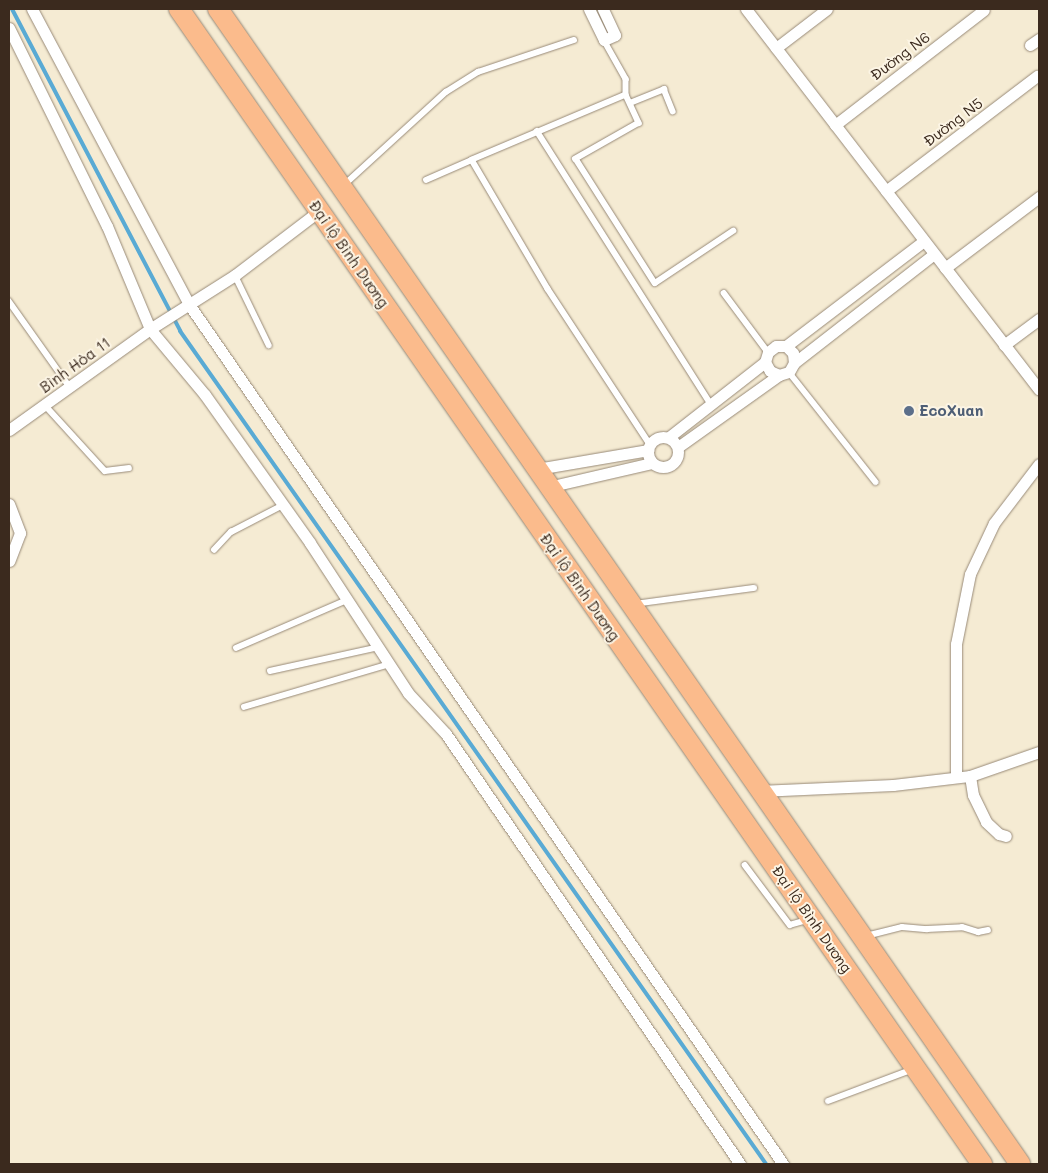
<!DOCTYPE html>
<meta charset="utf-8">
<style>
body{margin:0}
#map{position:relative;width:1048px;height:1173px;overflow:hidden;background:#f5ebd3;font-family:Mali,sans-serif}
div>[style]{position:absolute}
.stream>*{height:4px;margin:-2px;padding:0 2px;transform-origin:2px;border-radius:2px;background:#59aad4}
.roads{filter:drop-shadow(0 0 1px #988a78) drop-shadow(0 0 1px #988a78)}
.lane>*{height:5.5px;margin:-2.75px;padding:0 2.75px;transform-origin:2.75px;border-radius:2.75px;background:#fff}
.street>*{height:11px;margin:-5.5px;padding:0 5.5px;transform-origin:5.5px;border-radius:5.5px;background:#fff}
.street>.ring{margin:-5.5px;padding:0;box-sizing:content-box;background:none;border:11px solid #fff;border-radius:50%}
.highway>*{height:20px;margin:-10px;padding:0 10px;transform-origin:10px;border-radius:10px;background:#fbbb8c}
.dots>*{width:14px;height:14px;translate:-50% -50%;box-sizing:border-box;border:2px solid #fcf5e5;border-radius:50%}
span{translate:-50% -50%;white-space:nowrap;text-align:center;line-height:1.15;-webkit-text-stroke:4px #fcf5e5;paint-order:stroke}
.street-label{font-size:15px;color:#3b2a1e}
.service-label{font-size:15px;color:#4e5e75;font-weight:700}
.left{translate:0 -50%;text-align:left}
.frame{position:absolute;inset:0;border:10px solid #3b2a1e;pointer-events:none}
</style>
<div id="map">
<div class="stream">
<div style="left:12px;top:9px;width:363px;rotate:62.4deg"></div>
<div style="left:180px;top:331px;width:1018px;rotate:54.87deg"></div>
</div>
<div class="roads">
<div class="lane">
<div style="left:604px;top:40px;width:45px;rotate:60.6deg"></div>
<div style="left:626px;top:79px;width:16px;rotate:90deg"></div>
<div style="left:626px;top:95px;width:167px;rotate:157.1deg"></div>
<div style="left:472px;top:160px;width:150px;rotate:59.5deg"></div>
<div style="left:548px;top:289px;width:186px;rotate:56.7deg"></div>
<div style="left:626px;top:95px;width:31px;rotate:65deg"></div>
<div style="left:639px;top:123px;width:73px;rotate:150.3deg"></div>
<div style="left:576px;top:159px;width:147px;rotate:57.5deg"></div>
<div style="left:655px;top:283px;width:94px;rotate:-33.7deg"></div>
<div style="left:630px;top:103px;width:37px;rotate:-22deg"></div>
<div style="left:664px;top:89px;width:24px;rotate:68deg"></div>
<div style="left:537px;top:131px;width:324px;rotate:57.5deg"></div>
<div style="left:426px;top:180px;width:50px;rotate:-23.5deg"></div>
<div style="left:344px;top:185px;width:138px;rotate:-42.4deg"></div>
<div style="left:446px;top:92px;width:38px;rotate:-32deg"></div>
<div style="left:478px;top:72px;width:101px;rotate:-18.4deg"></div>
<div style="left:235px;top:275px;width:78px;rotate:64.1deg"></div>
<div style="left:724px;top:293px;width:74px;rotate:53.3deg"></div>
<div style="left:9px;top:301px;width:105px;rotate:54.7deg"></div>
<div style="left:789px;top:372px;width:140px;rotate:51.7deg"></div>
<div style="left:45px;top:405px;width:89px;rotate:47.7deg"></div>
<div style="left:105px;top:471px;width:24px;rotate:-7deg"></div>
<div style="left:214px;top:550px;width:25px;rotate:-47deg"></div>
<div style="left:231px;top:532px;width:59px;rotate:-27.4deg"></div>
<div style="left:634px;top:604px;width:121px;rotate:-7.6deg"></div>
<div style="left:236px;top:648px;width:121px;rotate:-23.4deg"></div>
<div style="left:270px;top:671px;width:112px;rotate:-12.4deg"></div>
<div style="left:244px;top:707px;width:152px;rotate:-16.4deg"></div>
<div style="left:745px;top:865px;width:75px;rotate:53.1deg"></div>
<div style="left:790px;top:925px;width:15px;rotate:-16deg"></div>
<div style="left:804px;top:921px;width:5px;rotate:22deg"></div>
<div style="left:866px;top:936px;width:37px;rotate:-14deg"></div>
<div style="left:902px;top:927px;width:25px;rotate:5deg"></div>
<div style="left:927px;top:929px;width:35px;rotate:-3deg"></div>
<div style="left:962px;top:927px;width:17px;rotate:17deg"></div>
<div style="left:978px;top:932px;width:10px;rotate:-11deg"></div>
<div style="left:828px;top:1101px;width:89px;rotate:-20.5deg"></div>
</div>
<div class="street">
<div style="left:32px;top:9px;width:333px;rotate:62deg"></div>
<div style="left:188px;top:303px;width:1047px;rotate:55.35deg"></div>
<div style="left:589px;top:9px;width:34px;rotate:64deg"></div>
<div style="left:604px;top:40px;width:12px;rotate:-24deg"></div>
<div style="left:615px;top:35px;width:29px;rotate:-115deg"></div>
<div style="left:746px;top:9px;width:480px;rotate:52.4deg"></div>
<div style="left:9px;top:28px;width:221px;rotate:63.7deg"></div>
<div style="left:107px;top:226px;width:112px;rotate:67.3deg"></div>
<div style="left:150px;top:329px;width:86px;rotate:50.2deg"></div>
<div style="left:205px;top:395px;width:181px;rotate:54.6deg"></div>
<div style="left:310px;top:543px;width:179px;rotate:56.8deg"></div>
<div style="left:408px;top:693px;width:56px;rotate:47.2deg"></div>
<div style="left:446px;top:734px;width:521px;rotate:55.64deg"></div>
<div style="left:1030px;top:45px;width:11px;rotate:-34deg"></div>
<div style="left:776px;top:48px;width:64px;rotate:-37.4deg"></div>
<div style="left:835px;top:125px;width:188px;rotate:-37.7deg"></div>
<div style="left:886px;top:191px;width:190px;rotate:-37.3deg"></div>
<div style="left:945px;top:268px;width:118px;rotate:-37.1deg"></div>
<div style="left:1004px;top:345px;width:44px;rotate:-36.6deg"></div>
<div style="left:786px;top:346px;width:173px;rotate:-37.3deg"></div>
<div style="left:794px;top:363px;width:10px;rotate:-96deg"></div>
<div style="left:793px;top:353px;width:10px;rotate:-135deg"></div>
<div style="left:786px;top:346px;width:10px;rotate:180deg"></div>
<div style="left:776px;top:346px;width:10px;rotate:143deg"></div>
<div style="left:768px;top:352px;width:10px;rotate:107deg"></div>
<div style="left:765px;top:362px;width:10px;rotate:61deg"></div>
<div style="left:770px;top:371px;width:10px;rotate:24deg"></div>
<div style="left:779px;top:375px;width:10px;rotate:-17deg"></div>
<div style="left:789px;top:372px;width:10px;rotate:-61deg"></div>
<div style="left:794px;top:363px;width:177px;rotate:-37.9deg"></div>
<div style="left:9px;top:430px;width:173px;rotate:-35.6deg"></div>
<div style="left:150px;top:329px;width:101px;rotate:-32.4deg"></div>
<div style="left:235px;top:275px;width:106px;rotate:-37.3deg"></div>
<div style="left:669px;top:437px;width:122px;rotate:-38deg"></div>
<div class="ring" style="left:648px;top:437px;width:19px;height:19px"></div>
<div style="left:678px;top:447px;width:124px;rotate:-35.5deg"></div>
<div style="left:537px;top:469px;width:113px;rotate:-9.7deg"></div>
<div style="left:548px;top:487px;width:107px;rotate:-13deg"></div>
<div style="left:9px;top:504px;width:31px;rotate:69deg"></div>
<div style="left:20px;top:533px;width:30px;rotate:111deg"></div>
<div style="left:956px;top:776px;width:132px;rotate:-90deg"></div>
<div style="left:956px;top:644px;width:71px;rotate:-78.7deg"></div>
<div style="left:970px;top:574px;width:56px;rotate:-64.8deg"></div>
<div style="left:994px;top:523px;width:74px;rotate:-52.7deg"></div>
<div style="left:970px;top:776px;width:19px;rotate:81deg"></div>
<div style="left:973px;top:795px;width:30px;rotate:64deg"></div>
<div style="left:986px;top:822px;width:18px;rotate:43deg"></div>
<div style="left:999px;top:834px;width:7px;rotate:16deg"></div>
<div style="left:759px;top:791px;width:134px;rotate:-2.6deg"></div>
<div style="left:893px;top:785px;width:78px;rotate:-6.7deg"></div>
<div style="left:970px;top:776px;width:73px;rotate:-19.2deg"></div>
</div>
<div class="highway">
<div style="left:179px;top:9px;width:1407px;rotate:55.19deg"></div>
<div style="left:218px;top:9px;width:1406px;rotate:55.22deg"></div>
</div>
</div>
<div class="dots">
<div style="left:909px;top:411px;background:#5c6f8a"></div>
</div>
<div class="street-label">
<span style="left:900px;top:56px;rotate:-37deg">Đường N6</span>
<span style="left:953px;top:122px;rotate:-37deg">Đường N5</span>
<span style="left:349px;top:254px;rotate:55deg">Đại lộ Bình Dương</span>
<span style="left:75px;top:365px;rotate:-36deg">Bình Hòa 11</span>
<span style="left:580px;top:587px;rotate:55deg">Đại lộ Bình Dương</span>
<span style="left:812px;top:919px;rotate:55deg">Đại lộ Bình Dương</span>
</div>
<div class="service-label">
<span class="left" style="left:919px;top:411px">EcoXuan</span>
</div>
<div class="frame"></div>
</div>
